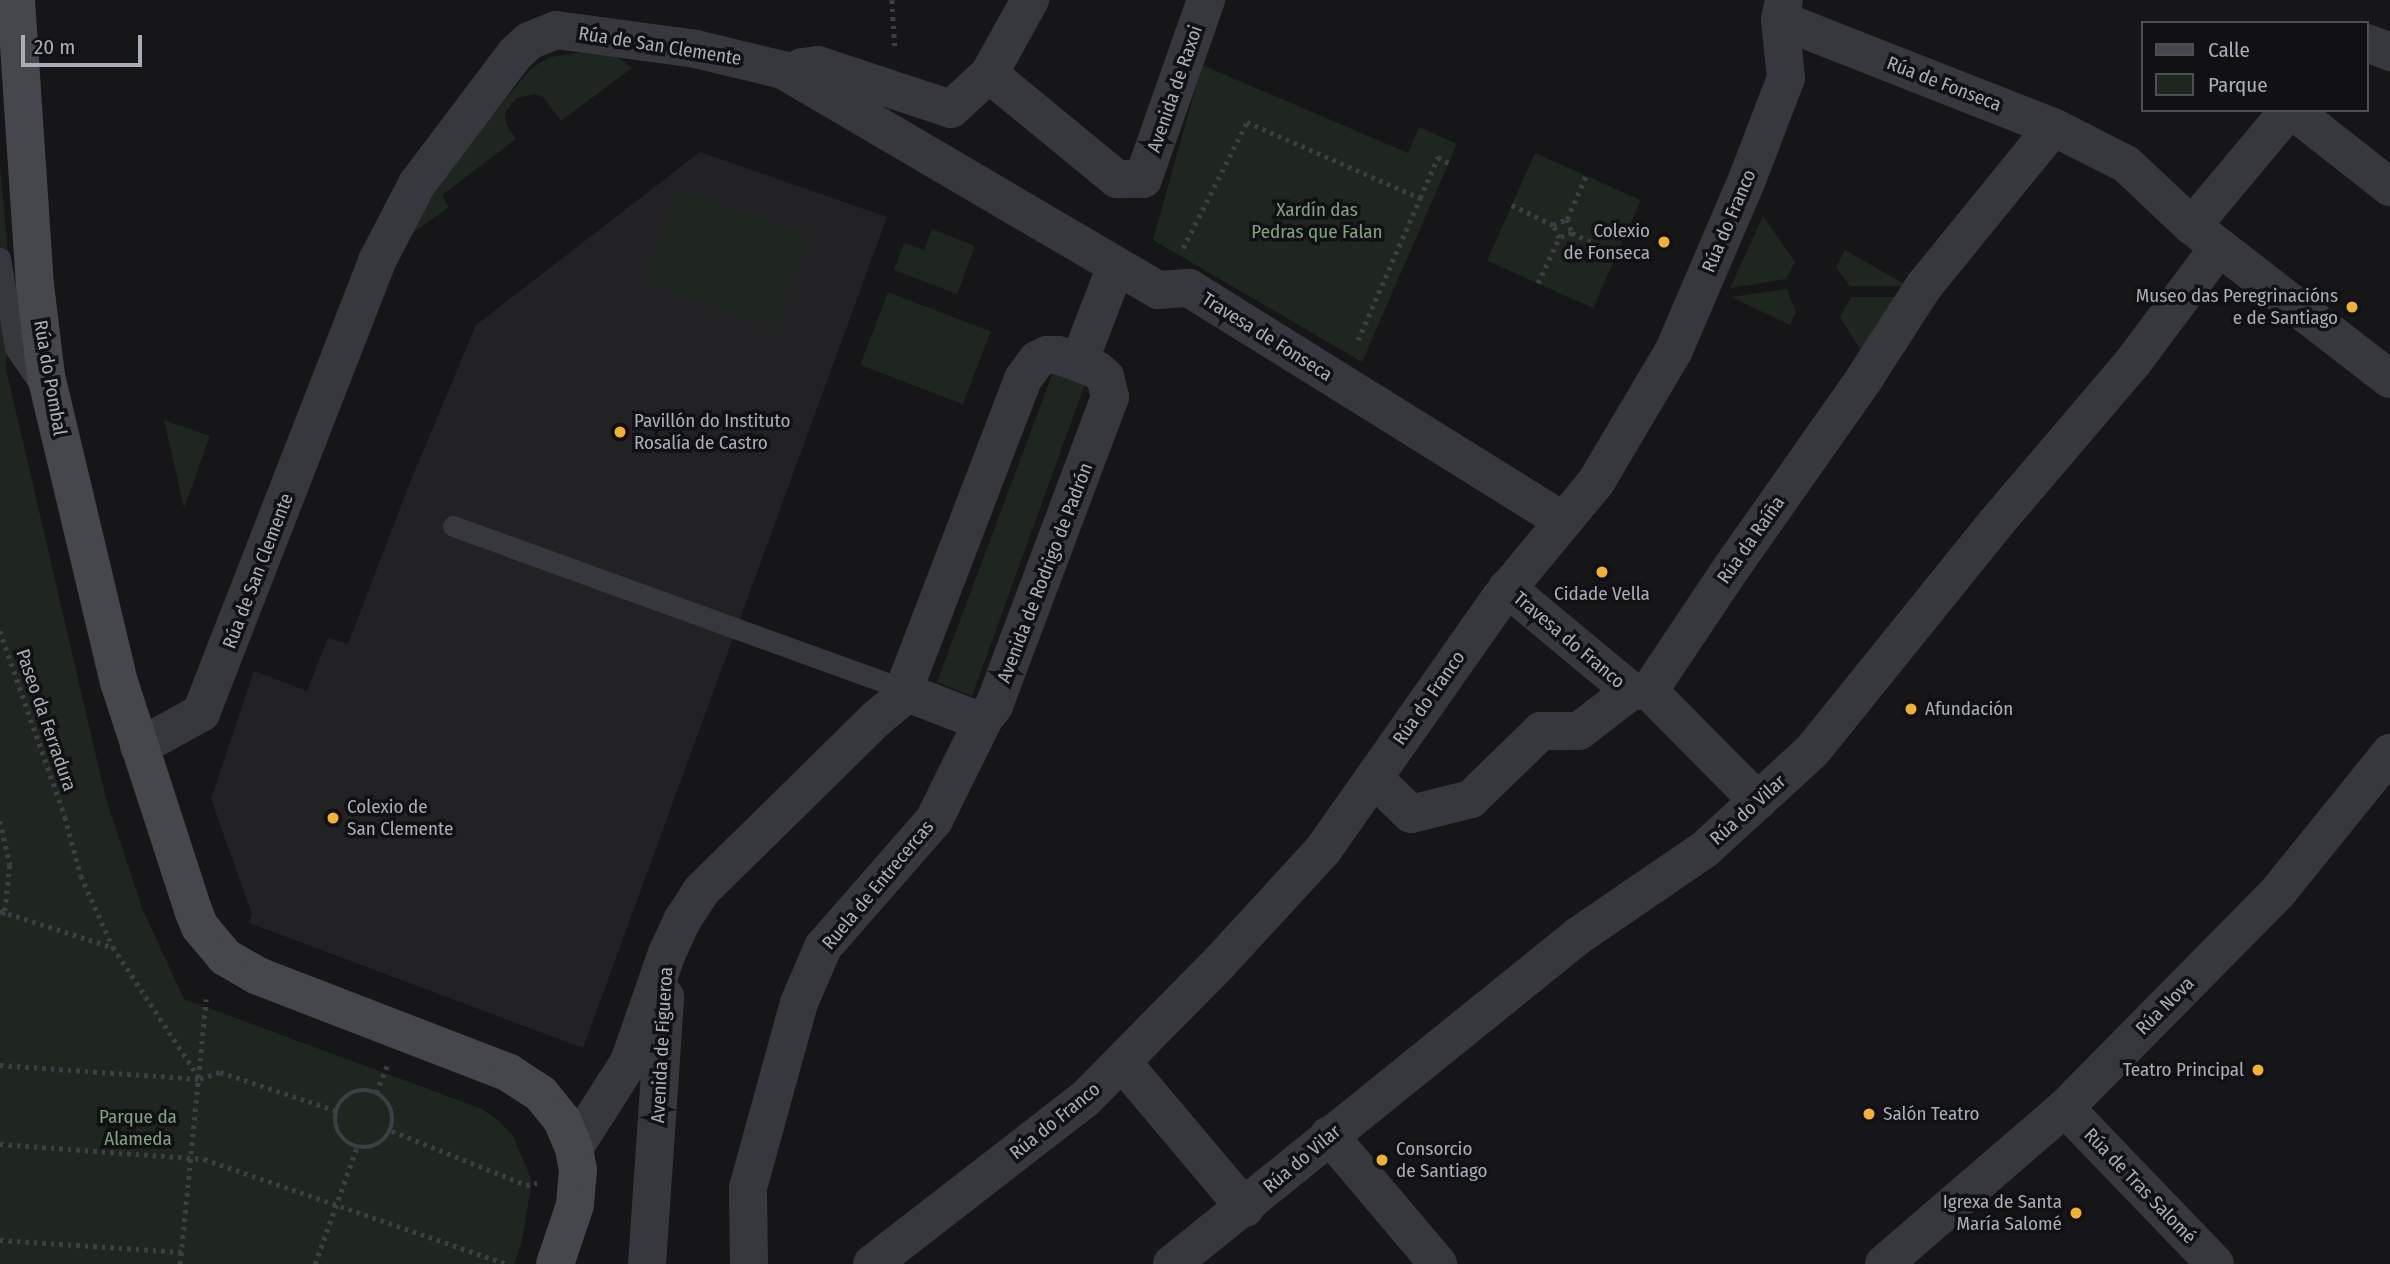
<!DOCTYPE html>
<meta charset="utf-8">
<style>
body{margin:0}
#map{position:relative;width:2390px;height:1264px;overflow:hidden;background:#161618;font-family:"Fira Sans Condensed",sans-serif}
div>[style]{position:absolute}
.built>*{inset:0;background:#222225}
.green>*{inset:0;background:#1e261f;transform-origin:0 0}
.path>*{height:4.5px;margin-top:-2.25px;transform-origin:0;background:repeating-linear-gradient(90deg,#3d3f44 0 3.5px,transparent 0 8.5px)}
.path>.ring{margin:-2.25px;padding:0;box-sizing:content-box;background:none;border:4.5px solid #3d3f44;border-radius:50%}
.lane>*{height:21px;margin:-10.5px;padding:0 10.5px;transform-origin:10.5px;border-radius:10.5px;background:#37383d}
.street>*{height:38px;margin:-19px;padding:0 19px;transform-origin:19px;border-radius:19px;background:#37383d}
.secondary>*{height:38px;margin:-19px;padding:0 19px;transform-origin:19px;border-radius:19px;background:#45474d}
.dots>*{width:19px;height:19px;translate:-50% -50%;box-sizing:border-box;border:4px solid #111113;border-radius:50%}
span{translate:-50% -50%;white-space:nowrap;text-align:center;line-height:1.15;-webkit-text-stroke:7px #111113;paint-order:stroke}
.street-label{font-size:19px;color:#a8adb8}
.park-label{font-size:19px;color:#7fa381}
.poi-label{font-size:19px;color:#a8adb8}
.right{translate:-100% -50%;text-align:right}
.left{translate:0 -50%;text-align:left}
.legend{position:absolute;left:2141px;top:21px;width:228px;height:91px;box-sizing:border-box;background:#111113;border:2px solid #4d4f55;margin:0;padding:9px 12px;list-style:none;font-size:21px;color:#a8adb8}
.legend li{display:flex;align-items:center;gap:14px;height:35px}
.legend b{width:35px;border:2px solid #4d4f55}
.scale{position:absolute;left:21px;top:35px;width:121px;height:32px;box-sizing:border-box;border:4px solid #a8adb8;border-top:0;padding-left:9px;font-size:21px;line-height:24px;white-space:nowrap;color:#a8adb8;-webkit-text-stroke:5px #111113;paint-order:stroke}
</style>
<div id="map">
<div class="built">
<div style="clip-path:polygon(700px 152px,887px 217px,583px 1048px,249px 923px,252px 914px,211px 799px,254px 671px,307px 691px,328px 638px,348px 644px,409px 485px,476px 325px)"></div>
</div>
<div class="green">
<div style="clip-path:polygon(580px 53px,617px 57px,632px 68px,561px 121px,543px 97px,535px 94px,516px 98px,505px 113px,506px 124px,516px 139px,442px 195px,449px 207px,407px 237px,449px 170px,522px 79px,533px 67px,550px 57px)"></div>
<div style="clip-path:polygon(1202px 65px,1408px 153px,1419px 127px,1457px 144px,1362px 362px,1153px 240px)"></div>
<div style="left:1535px;top:153px;width:116px;height:118px;rotate:24deg"></div>
<div style="clip-path:polygon(0 165px,10px 275px,6px 369px,106px 799px,142px 908px,184px 999px,482px 1109px,500px 1122px,513px 1136px,532px 1181px,521px 1245px,514px 1264px,0 1264px)"></div>
<div style="left:678px;top:189px;width:139px;height:98px;rotate:20deg"></div>
<div style="clip-path:polygon(1763px 216px,1795px 262px,1786px 279px,1730px 288px)"></div>
<div style="clip-path:polygon(932px 229px,975px 246px,957px 294px,894px 270px,904px 243px,924px 250px)"></div>
<div style="clip-path:polygon(1845px 250px,1908px 286px,1850px 286px,1836px 267px)"></div>
<div style="clip-path:polygon(1787px 289px,1796px 312px,1790px 325px,1731px 297px)"></div>
<div style="left:888px;top:292px;width:110px;height:78px;rotate:21deg"></div>
<div style="clip-path:polygon(1851px 297px,1902px 297px,1865px 357px,1840px 317px)"></div>
<div style="clip-path:polygon(1060px 371px,1085px 384px,972px 696px,937px 682px,1052px 375px)"></div>
<div style="clip-path:polygon(164px 420px,210px 436px,184px 508px)"></div>
</div>
<div class="path">
<div style="left:892px;top:0;width:48px;rotate:86.4deg"></div>
<div style="left:1512px;top:205px;width:46px;rotate:26deg"></div>
<div style="left:1567px;top:219px;width:47px;rotate:-66.2deg"></div>
<div style="left:1572px;top:233px;width:14px;rotate:159deg"></div>
<div style="left:1559px;top:238px;width:14px;rotate:-115deg"></div>
<div style="left:1553px;top:225px;width:15px;rotate:-23deg"></div>
<div style="left:1567px;top:219px;width:15px;rotate:70deg"></div>
<div style="left:1572px;top:233px;width:50px;rotate:25deg"></div>
<div style="left:1183px;top:248px;width:141px;rotate:-63.1deg"></div>
<div style="left:1247px;top:122px;width:189px;rotate:23.7deg"></div>
<div style="left:1420px;top:198px;width:45px;rotate:-66.3deg"></div>
<div style="left:1438px;top:157px;width:13px;rotate:29deg"></div>
<div style="left:1538px;top:283px;width:50px;rotate:-65deg"></div>
<div style="left:1358px;top:340px;width:155px;rotate:-66.4deg"></div>
<div style="left:0;top:631px;width:197px;rotate:70.7deg"></div>
<div style="left:65px;top:817px;width:61px;rotate:74.8deg"></div>
<div style="left:81px;top:876px;width:78px;rotate:65.7deg"></div>
<div style="left:113px;top:947px;width:158px;rotate:56.6deg"></div>
<div style="left:0;top:821px;width:45px;rotate:77.2deg"></div>
<div style="left:10px;top:865px;width:47px;rotate:96.1deg"></div>
<div style="left:5px;top:912px;width:6px;rotate:141deg"></div>
<div style="left:0;top:911px;width:118px;rotate:17.8deg"></div>
<div style="left:0;top:1065px;width:200px;rotate:4deg"></div>
<div style="left:200px;top:1079px;width:21px;rotate:-19deg"></div>
<div style="left:220px;top:1072px;width:123px;rotate:18.4deg"></div>
<div class="ring" style="left:335px;top:1090px;width:53.5px;height:53.5px"></div>
<div style="left:376px;top:1093px;width:29px;rotate:-68deg"></div>
<div style="left:392px;top:1131px;width:144px;rotate:21.9deg"></div>
<div style="left:526px;top:1185px;width:11px;rotate:-10deg"></div>
<div style="left:0;top:1144px;width:205px;rotate:4.2deg"></div>
<div style="left:204px;top:1159px;width:322px;rotate:19.1deg"></div>
<div style="left:0;top:1240px;width:182px;rotate:3.8deg"></div>
<div style="left:180px;top:1264px;width:266px;rotate:-84.4deg"></div>
<div style="left:315px;top:1264px;width:124px;rotate:-70.3deg"></div>
</div>
<div class="lane">
<div style="left:0;top:258px;width:91px;rotate:80.5deg"></div>
<div style="left:15px;top:348px;width:46px;rotate:55.6deg"></div>
<div style="left:453px;top:526px;width:486px;rotate:19.9deg"></div>
</div>
<div class="street">
<div style="left:1780px;top:20px;width:293px;rotate:21.4deg"></div>
<div style="left:2053px;top:127px;width:82px;rotate:26.9deg"></div>
<div style="left:2126px;top:164px;width:91px;rotate:43.2deg"></div>
<div style="left:2192px;top:226px;width:250px;rotate:37.7deg"></div>
<div style="left:2367px;top:43px;width:25px;rotate:21deg"></div>
<div style="left:802px;top:67px;width:16px;rotate:-7deg"></div>
<div style="left:818px;top:65px;width:140px;rotate:18.3deg"></div>
<div style="left:951px;top:109px;width:52px;rotate:-42.6deg"></div>
<div style="left:989px;top:74px;width:85px;rotate:-61deg"></div>
<div style="left:989px;top:74px;width:166px;rotate:39.4deg"></div>
<div style="left:1117px;top:179px;width:26px"></div>
<div style="left:1143px;top:179px;width:190px;rotate:-70.6deg"></div>
<div style="left:2292px;top:110px;width:125px;rotate:38.2deg"></div>
<div style="left:2192px;top:226px;width:151px;rotate:-50.1deg"></div>
<div style="left:1047px;top:355px;width:11px"></div>
<div style="left:1058px;top:355px;width:42px;rotate:21deg"></div>
<div style="left:1097px;top:370px;width:11px;rotate:41deg"></div>
<div style="left:1105px;top:377px;width:21px;rotate:76deg"></div>
<div style="left:1110px;top:397px;width:330px;rotate:110.6deg"></div>
<div style="left:994px;top:706px;width:14px;rotate:129deg"></div>
<div style="left:985px;top:717px;width:13px;rotate:176deg"></div>
<div style="left:972px;top:718px;width:61px;rotate:-158.9deg"></div>
<div style="left:915px;top:696px;width:14px;rotate:-120deg"></div>
<div style="left:908px;top:684px;width:8px;rotate:-83deg"></div>
<div style="left:909px;top:676px;width:318px;rotate:-69deg"></div>
<div style="left:1023px;top:379px;width:24px;rotate:-54deg"></div>
<div style="left:1037px;top:360px;width:11px;rotate:-27deg"></div>
<div style="left:1079px;top:362px;width:103px;rotate:-68.9deg"></div>
<div style="left:1507px;top:588px;width:161px;rotate:39.7deg"></div>
<div style="left:1649px;top:691px;width:155px;rotate:45.3deg"></div>
<div style="left:139px;top:747px;width:71px;rotate:-28.7deg"></div>
<div style="left:201px;top:713px;width:485px;rotate:-68.7deg"></div>
<div style="left:377px;top:261px;width:87px;rotate:-62.5deg"></div>
<div style="left:417px;top:184px;width:163px;rotate:-53deg"></div>
<div style="left:515px;top:54px;width:19px;rotate:-43deg"></div>
<div style="left:529px;top:41px;width:29px;rotate:-22deg"></div>
<div style="left:556px;top:30px;width:141px;rotate:7.7deg"></div>
<div style="left:696px;top:49px;width:89px;rotate:13.6deg"></div>
<div style="left:783px;top:70px;width:435px;rotate:30.4deg"></div>
<div style="left:1158px;top:290px;width:31px;rotate:-4deg"></div>
<div style="left:1189px;top:288px;width:441px;rotate:31.9deg"></div>
<div style="left:1375px;top:779px;width:50px;rotate:44.2deg"></div>
<div style="left:1411px;top:814px;width:62px;rotate:-14deg"></div>
<div style="left:1471px;top:799px;width:98px;rotate:-44.2deg"></div>
<div style="left:1541px;top:731px;width:38px"></div>
<div style="left:1579px;top:731px;width:66px;rotate:-37.6deg"></div>
<div style="left:1631px;top:691px;width:18px"></div>
<div style="left:1649px;top:691px;width:149px;rotate:-56.2deg"></div>
<div style="left:1732px;top:567px;width:230px;rotate:-54.9deg"></div>
<div style="left:1864px;top:379px;width:111px;rotate:-57.2deg"></div>
<div style="left:1924px;top:286px;width:205px;rotate:-50.9deg"></div>
<div style="left:1122px;top:1062px;width:191px;rotate:49.9deg"></div>
<div style="left:2065px;top:1108px;width:216px;rotate:46.1deg"></div>
<div style="left:1329px;top:1135px;width:169px;rotate:49.8deg"></div>
<div style="left:574px;top:1148px;width:102px;rotate:-57.4deg"></div>
<div style="left:629px;top:1062px;width:115px;rotate:-70.8deg"></div>
<div style="left:667px;top:953px;width:38px;rotate:-65deg"></div>
<div style="left:683px;top:919px;width:33px;rotate:-57deg"></div>
<div style="left:701px;top:891px;width:247px;rotate:-44.5deg"></div>
<div style="left:877px;top:718px;width:43px;rotate:-39.3deg"></div>
<div style="left:647px;top:1264px;width:268px;rotate:-86.1deg"></div>
<div style="left:749px;top:1264px;width:76px;rotate:-90.8deg"></div>
<div style="left:748px;top:1188px;width:192px;rotate:-74.6deg"></div>
<div style="left:799px;top:1003px;width:61px;rotate:-66.8deg"></div>
<div style="left:823px;top:947px;width:169px;rotate:-48.8deg"></div>
<div style="left:934px;top:820px;width:115px;rotate:-63.7deg"></div>
<div style="left:872px;top:1264px;width:269px;rotate:-37.8deg"></div>
<div style="left:1085px;top:1099px;width:192px;rotate:-45.4deg"></div>
<div style="left:1220px;top:962px;width:152px;rotate:-47.4deg"></div>
<div style="left:1323px;top:850px;width:308px;rotate:-54.9deg"></div>
<div style="left:1500px;top:598px;width:151px;rotate:-50.4deg"></div>
<div style="left:1596px;top:482px;width:153px;rotate:-59.4deg"></div>
<div style="left:1674px;top:350px;width:188px;rotate:-66.8deg"></div>
<div style="left:1748px;top:177px;width:106px;rotate:-69deg"></div>
<div style="left:1786px;top:78px;width:58px;rotate:-95.9deg"></div>
<div style="left:1780px;top:20px;width:20px;rotate:-79deg"></div>
<div style="left:1172px;top:1264px;width:522px;rotate:-38.93deg"></div>
<div style="left:1578px;top:936px;width:154px;rotate:-34.4deg"></div>
<div style="left:1705px;top:849px;width:145px;rotate:-42.5deg"></div>
<div style="left:1812px;top:751px;width:293px;rotate:-51.1deg"></div>
<div style="left:1996px;top:523px;width:211px;rotate:-49.6deg"></div>
<div style="left:2133px;top:362px;width:144px;rotate:-53.2deg"></div>
<div style="left:1884px;top:1264px;width:239px;rotate:-40.8deg"></div>
<div style="left:2065px;top:1108px;width:303px;rotate:-45.4deg"></div>
<div style="left:2278px;top:892px;width:179px;rotate:-51.1deg"></div>
</div>
<div class="secondary">
<div style="left:16px;top:0;width:286px;rotate:86.2deg"></div>
<div style="left:35px;top:285px;width:92px;rotate:83.1deg"></div>
<div style="left:46px;top:376px;width:315px;rotate:76.6deg"></div>
<div style="left:119px;top:682px;width:240px;rotate:72deg"></div>
<div style="left:193px;top:910px;width:18px;rotate:68deg"></div>
<div style="left:200px;top:927px;width:39px;rotate:50deg"></div>
<div style="left:225px;top:957px;width:38px;rotate:30deg"></div>
<div style="left:258px;top:976px;width:269px;rotate:21.1deg"></div>
<div style="left:509px;top:1073px;width:38px;rotate:33deg"></div>
<div style="left:541px;top:1094px;width:33px;rotate:51deg"></div>
<div style="left:562px;top:1120px;width:30px;rotate:67deg"></div>
<div style="left:574px;top:1148px;width:22px;rotate:80deg"></div>
<div style="left:578px;top:1170px;width:35px;rotate:95deg"></div>
<div style="left:575px;top:1205px;width:62px;rotate:108.7deg"></div>
</div>
<div class="dots">
<div style="left:1664px;top:242px;background:#f2b134"></div>
<div style="left:2352px;top:307px;background:#f2b134"></div>
<div style="left:620px;top:432px;background:#f2b134"></div>
<div style="left:1602px;top:572px;background:#f2b134"></div>
<div style="left:1911px;top:709px;background:#f2b134"></div>
<div style="left:333px;top:818px;background:#f2b134"></div>
<div style="left:2258px;top:1070px;background:#f2b134"></div>
<div style="left:1869px;top:1114px;background:#f2b134"></div>
<div style="left:1382px;top:1160px;background:#f2b134"></div>
<div style="left:2076px;top:1213px;background:#f2b134"></div>
</div>
<div class="street-label">
<span style="left:660px;top:46px;rotate:9deg">Rúa de San Clemente</span>
<span style="left:1944px;top:84px;rotate:21deg">Rúa de Fonseca</span>
<span style="left:1175px;top:89px;rotate:-71deg">Avenida de Raxoi</span>
<span style="left:1729px;top:221px;rotate:-67deg">Rúa do Franco</span>
<span style="left:1267px;top:337px;rotate:32deg">Travesa de Fonseca</span>
<span style="left:50px;top:378px;rotate:80deg">Rúa do Pombal</span>
<span style="left:1751px;top:540px;rotate:-55deg">Rúa da Raíña</span>
<span style="left:258px;top:571px;rotate:-69deg">Rúa de San Clemente</span>
<span style="left:1045px;top:573px;rotate:-69deg">Avenida de Rodrigo de Padrón</span>
<span style="left:1569px;top:640px;rotate:40deg">Travesa do Franco</span>
<span style="left:1429px;top:698px;rotate:-55deg">Rúa do Franco</span>
<span style="left:46px;top:720px;rotate:71deg">Paseo da Ferradura</span>
<span style="left:1748px;top:810px;rotate:-42deg">Rúa do Vilar</span>
<span style="left:878px;top:885px;rotate:-50deg">Ruela de Entrecercas</span>
<span style="left:2165px;top:1006px;rotate:-45deg">Rúa Nova</span>
<span style="left:662px;top:1045px;rotate:-87deg">Avenida de Figueroa</span>
<span style="left:1055px;top:1121px;rotate:-39deg">Rúa do Franco</span>
<span style="left:1302px;top:1159px;rotate:-40deg">Rúa do Vilar</span>
<span style="left:2140px;top:1186px;rotate:46deg">Rúa de Tras Salomé</span>
</div>
<div class="park-label">
<span style="left:1317px;top:221px">Xardín das<br>Pedras que Falan</span>
<span style="left:138px;top:1128px">Parque da<br>Alameda</span>
</div>
<div class="poi-label">
<span class="right" style="left:1650px;top:242px">Colexio<br>de Fonseca</span>
<span class="right" style="left:2338px;top:307px">Museo das Peregrinacións<br>e de Santiago</span>
<span class="left" style="left:634px;top:432px">Pavillón do Instituto<br>Rosalía de Castro</span>
<span style="left:1602px;top:594px">Cidade Vella</span>
<span class="left" style="left:1925px;top:709px">Afundación</span>
<span class="left" style="left:347px;top:818px">Colexio de<br>San Clemente</span>
<span class="right" style="left:2244px;top:1070px">Teatro Principal</span>
<span class="left" style="left:1883px;top:1114px">Salón Teatro</span>
<span class="left" style="left:1396px;top:1160px">Consorcio<br>de Santiago</span>
<span class="right" style="left:2062px;top:1213px">Igrexa de Santa<br>María Salomé</span>
</div>
<ul class="legend">
<li><b style="height:9px;background:#45474d"></b>Calle</li>
<li><b style="height:19px;background:#1e261f"></b>Parque</li>
</ul>
<div class="scale">20 m</div>
</div>
